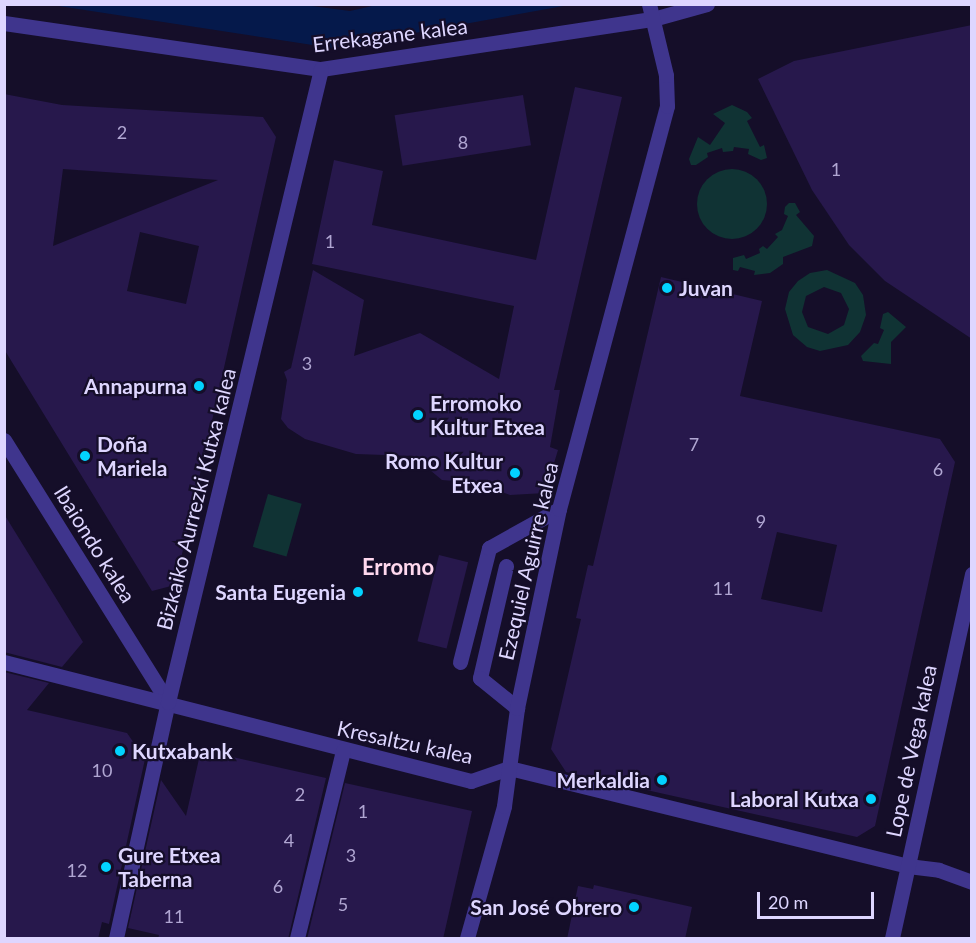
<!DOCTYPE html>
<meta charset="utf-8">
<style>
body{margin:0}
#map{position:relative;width:976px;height:943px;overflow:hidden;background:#150e29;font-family:Lato,sans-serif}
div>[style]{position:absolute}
.green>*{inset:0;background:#103334;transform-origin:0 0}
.round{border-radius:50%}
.water>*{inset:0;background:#05194b}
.building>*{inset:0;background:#27184c;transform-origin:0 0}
.lane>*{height:15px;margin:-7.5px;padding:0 7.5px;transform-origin:7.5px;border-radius:7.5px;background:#3f358d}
.street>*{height:15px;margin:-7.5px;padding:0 7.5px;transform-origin:7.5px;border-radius:7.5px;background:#3f358d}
.dots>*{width:16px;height:16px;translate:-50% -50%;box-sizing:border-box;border:3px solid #150e29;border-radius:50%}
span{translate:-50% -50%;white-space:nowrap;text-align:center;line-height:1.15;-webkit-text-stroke:4.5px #150e29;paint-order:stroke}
.number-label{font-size:18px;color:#b0a6d2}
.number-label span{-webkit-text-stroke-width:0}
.street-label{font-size:21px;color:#ded6ff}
.poi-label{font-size:21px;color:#ded6ff;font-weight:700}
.left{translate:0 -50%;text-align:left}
.right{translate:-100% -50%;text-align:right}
.neighbourhood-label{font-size:22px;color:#ffd8ee;font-weight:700}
.frame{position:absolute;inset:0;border:6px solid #ded6ff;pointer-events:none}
.scale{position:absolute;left:757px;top:892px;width:117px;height:27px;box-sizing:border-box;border:3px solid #ded6ff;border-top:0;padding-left:8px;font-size:18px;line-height:21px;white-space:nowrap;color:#ded6ff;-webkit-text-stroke:4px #150e29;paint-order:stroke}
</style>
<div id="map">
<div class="green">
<div style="clip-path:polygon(732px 105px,747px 112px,752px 118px,747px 121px,760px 147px,764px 145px,767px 158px,761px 160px,748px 154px,749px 149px,734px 147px,733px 151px,723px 152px,722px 148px,707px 153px,708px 157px,696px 165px,691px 165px,689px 159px,698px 137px,710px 145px,725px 123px,713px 114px)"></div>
<div class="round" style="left:697px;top:169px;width:70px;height:70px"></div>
<div style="clip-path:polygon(789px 203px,795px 203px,800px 212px,796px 215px,814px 236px,812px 246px,783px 257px,783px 264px,770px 273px,754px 275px,755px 271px,740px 267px,738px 271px,733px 270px,733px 258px,744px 255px,746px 259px,760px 253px,759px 249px,763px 246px,767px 249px,778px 237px,775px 234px,782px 230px,788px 216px,784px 214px,785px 207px)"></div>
<div style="clip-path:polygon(evenodd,827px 270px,855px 283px,863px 295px,866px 315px,860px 332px,848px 345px,820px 351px,807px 347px,793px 335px,785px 309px,789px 292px,798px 281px,810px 273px,827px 270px,824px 287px,841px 293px,849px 309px,844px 325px,828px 334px,808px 327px,802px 312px,806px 296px,824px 287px)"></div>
<div style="clip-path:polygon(888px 312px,906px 327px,891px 342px,891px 364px,863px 361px,861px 356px,874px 343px,878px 344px,884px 330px,880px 328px,883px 314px)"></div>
<div style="left:268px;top:494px;width:35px;height:55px;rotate:16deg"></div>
</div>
<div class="water">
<div style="clip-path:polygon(297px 4px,350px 11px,381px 4px,569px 5px,332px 48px,52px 5px)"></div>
</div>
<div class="building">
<div style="clip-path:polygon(972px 25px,972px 339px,885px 281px,849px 245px,812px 190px,758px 79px,794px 61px)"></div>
<div style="clip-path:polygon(575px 87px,622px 97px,554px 390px,560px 390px,550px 447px,558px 450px,545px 493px,510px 495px,478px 483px,442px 480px,413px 456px,356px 454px,305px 439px,288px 428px,281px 419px,287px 380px,284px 372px,291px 368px,313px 270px,364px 300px,354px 356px,420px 333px,499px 379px,514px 306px,312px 264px,334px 160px,383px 171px,372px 225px,536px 260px)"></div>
<div style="clip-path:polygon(evenodd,4px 94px,62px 105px,263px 117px,276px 137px,175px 585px,152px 591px,4px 349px,4px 94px,63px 169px,218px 180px,53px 246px,63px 169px,4px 94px,140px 232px,199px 246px,186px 304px,127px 291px,140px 232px)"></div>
<div style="left:523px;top:95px;width:51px;height:130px;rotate:81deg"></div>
<div style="clip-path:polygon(evenodd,661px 277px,762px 301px,740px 396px,940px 439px,955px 462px,875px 826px,857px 837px,566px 772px,551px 749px,581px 619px,576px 618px,588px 565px,593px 566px,661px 277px,777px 532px,837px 545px,822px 612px,761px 599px,777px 532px)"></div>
<div style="clip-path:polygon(4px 514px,83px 642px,62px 667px,4px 652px)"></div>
<div style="left:439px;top:555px;width:30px;height:89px;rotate:14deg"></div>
<div style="clip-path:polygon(4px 672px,49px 683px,27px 710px,127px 733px,145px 759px,109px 924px,102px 922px,98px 939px,4px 939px)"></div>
<div style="clip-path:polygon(201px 750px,326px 778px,288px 939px,158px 939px,159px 935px,128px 928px,161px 780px,186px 816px)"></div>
<div style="clip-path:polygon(345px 783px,472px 811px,443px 939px,307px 939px)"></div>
<div style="clip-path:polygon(594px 885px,692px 907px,685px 939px,567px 939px,578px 886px,593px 889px)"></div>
</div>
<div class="lane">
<div style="left:506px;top:566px;width:115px;rotate:103.1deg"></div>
<div style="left:480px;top:678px;width:48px;rotate:39deg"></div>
<div style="left:460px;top:662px;width:118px;rotate:-75.7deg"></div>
<div style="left:489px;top:548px;width:80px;rotate:-29.1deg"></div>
</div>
<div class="street">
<div style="left:4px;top:23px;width:320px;rotate:8.3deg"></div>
<div style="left:321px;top:69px;width:336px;rotate:-8.6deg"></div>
<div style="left:653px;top:19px;width:56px;rotate:-15.5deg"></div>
<div style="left:4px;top:440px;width:309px;rotate:58deg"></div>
<div style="left:4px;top:662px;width:482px;rotate:14.3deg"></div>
<div style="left:471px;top:781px;width:40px;rotate:-18.9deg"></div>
<div style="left:509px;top:768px;width:411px;rotate:13.8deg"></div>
<div style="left:908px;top:866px;width:31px;rotate:7deg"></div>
<div style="left:939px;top:870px;width:35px;rotate:20deg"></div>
<div style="left:116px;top:938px;width:242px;rotate:-77.6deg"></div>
<div style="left:168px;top:702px;width:651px;rotate:-76.41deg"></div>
<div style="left:297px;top:938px;width:193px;rotate:-76.2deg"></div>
<div style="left:467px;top:938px;width:137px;rotate:-74.3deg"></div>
<div style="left:504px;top:806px;width:99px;rotate:-82.4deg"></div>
<div style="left:517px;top:708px;width:203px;rotate:-78.1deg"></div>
<div style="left:559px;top:509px;width:417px;rotate:-75deg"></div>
<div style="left:667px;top:106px;width:31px;rotate:-92deg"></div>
<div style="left:666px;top:75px;width:73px;rotate:-103.5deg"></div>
<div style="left:892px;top:938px;width:373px;rotate:-77.6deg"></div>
</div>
<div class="dots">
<div style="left:667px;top:288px;background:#02d3ff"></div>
<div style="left:199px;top:386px;background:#02d3ff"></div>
<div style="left:418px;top:415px;background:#02d3ff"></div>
<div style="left:85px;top:456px;background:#02d3ff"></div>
<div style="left:515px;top:473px;background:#02d3ff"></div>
<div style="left:358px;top:592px;background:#02d3ff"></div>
<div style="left:120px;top:751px;background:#02d3ff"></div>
<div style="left:662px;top:780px;background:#02d3ff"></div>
<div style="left:871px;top:799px;background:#02d3ff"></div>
<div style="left:106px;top:867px;background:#02d3ff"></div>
<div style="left:634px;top:907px;background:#02d3ff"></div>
</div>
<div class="number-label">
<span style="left:122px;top:132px">2</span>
<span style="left:463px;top:142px">8</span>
<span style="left:836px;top:169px">1</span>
<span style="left:330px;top:241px">1</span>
<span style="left:307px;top:363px">3</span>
<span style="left:694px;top:444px">7</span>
<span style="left:938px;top:469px">6</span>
<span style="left:761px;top:521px">9</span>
<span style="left:723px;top:588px">11</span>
<span style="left:102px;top:770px">10</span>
<span style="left:300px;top:794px">2</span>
<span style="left:363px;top:811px">1</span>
<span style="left:289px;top:840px">4</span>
<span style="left:351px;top:855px">3</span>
<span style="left:77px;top:870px">12</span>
<span style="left:278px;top:886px">6</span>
<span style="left:343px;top:904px">5</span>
<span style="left:174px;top:916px">11</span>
</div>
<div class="street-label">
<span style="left:390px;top:35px;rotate:-7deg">Errekagane kalea</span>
<span style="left:196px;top:499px;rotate:-76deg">Bizkaiko Aurrezki Kutxa kalea</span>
<span style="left:95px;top:544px;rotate:58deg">Ibaiondo kalea</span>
<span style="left:528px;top:561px;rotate:-77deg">Ezequiel Aguirre kalea</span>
<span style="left:405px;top:742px;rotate:12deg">Kresaltzu kalea</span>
<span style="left:911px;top:751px;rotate:-78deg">Lope de Vega kalea</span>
</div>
<div class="poi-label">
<span class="left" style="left:679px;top:288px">Juvan</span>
<span class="right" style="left:187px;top:386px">Annapurna</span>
<span class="left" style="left:430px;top:415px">Erromoko<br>Kultur Etxea</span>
<span class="left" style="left:97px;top:456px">Doña<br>Mariela</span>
<span class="right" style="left:503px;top:473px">Romo Kultur<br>Etxea</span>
<span class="right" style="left:346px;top:592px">Santa Eugenia</span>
<span class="left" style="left:132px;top:751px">Kutxabank</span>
<span class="right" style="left:650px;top:780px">Merkaldia</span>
<span class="right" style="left:859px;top:799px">Laboral Kutxa</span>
<span class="left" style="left:118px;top:867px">Gure Etxea<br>Taberna</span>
<span class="right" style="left:622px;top:907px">San José Obrero</span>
</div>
<div class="neighbourhood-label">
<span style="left:398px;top:567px">Erromo</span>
</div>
<div class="frame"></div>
<div class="scale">20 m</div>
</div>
